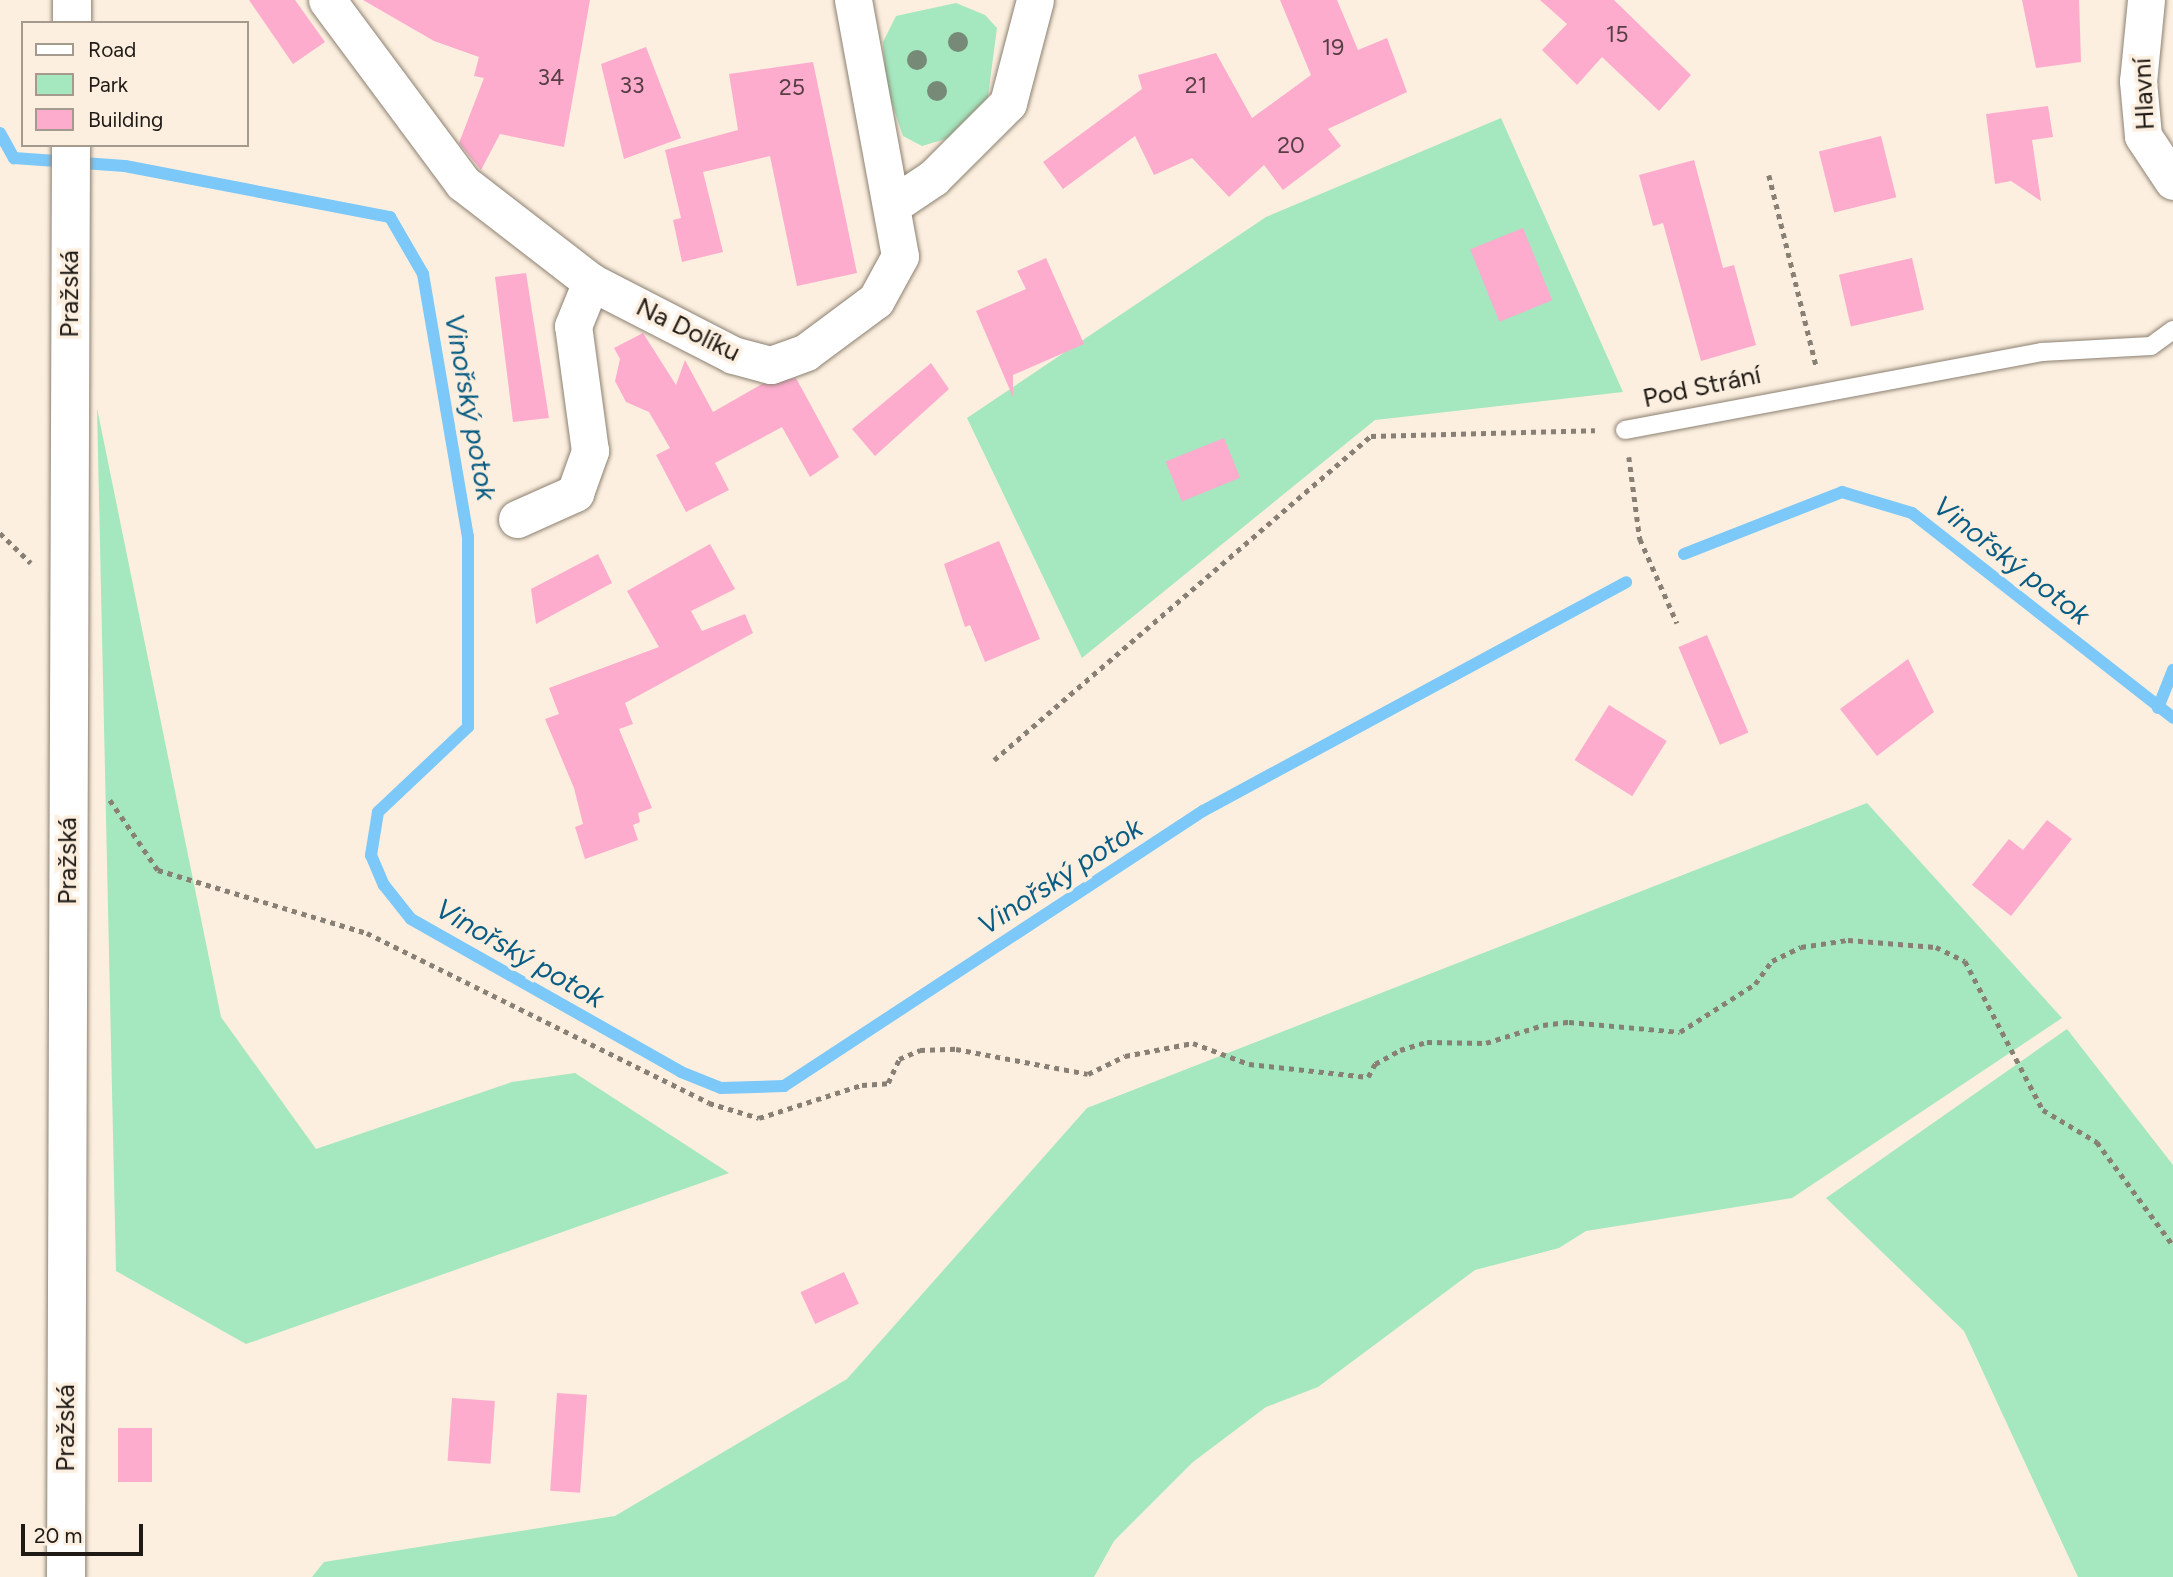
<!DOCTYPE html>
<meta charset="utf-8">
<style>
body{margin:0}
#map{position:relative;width:2173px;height:1577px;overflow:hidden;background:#fcefdf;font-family:Figtree,sans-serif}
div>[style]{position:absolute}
.green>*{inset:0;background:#a5e7bf}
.stream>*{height:12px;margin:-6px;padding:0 6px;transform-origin:6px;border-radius:6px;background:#7bc8f9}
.building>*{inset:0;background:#fdacce;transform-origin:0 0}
.path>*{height:4.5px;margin-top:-2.25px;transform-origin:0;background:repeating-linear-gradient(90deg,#887f75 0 5px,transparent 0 10px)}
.roads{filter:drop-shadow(0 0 2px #8c8072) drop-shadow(0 0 2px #8c8072)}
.service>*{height:18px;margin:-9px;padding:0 9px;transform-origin:9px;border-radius:9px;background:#fff}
.minor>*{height:37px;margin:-18.5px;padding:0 18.5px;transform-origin:18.5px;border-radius:18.5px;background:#fff}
.secondary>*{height:38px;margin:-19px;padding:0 19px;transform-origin:19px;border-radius:19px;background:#fff}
.trees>*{width:20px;height:20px;margin:-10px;border-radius:50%;background:#768a77}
span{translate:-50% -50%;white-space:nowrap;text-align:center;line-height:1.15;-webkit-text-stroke:7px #fcefdf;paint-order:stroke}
.number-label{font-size:23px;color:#563e43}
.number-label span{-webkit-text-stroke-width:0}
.street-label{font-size:26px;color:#1f1a15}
.water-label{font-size:28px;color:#095c83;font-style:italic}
.legend{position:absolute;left:21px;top:21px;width:228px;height:126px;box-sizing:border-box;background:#fcefdf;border:2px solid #a49a8e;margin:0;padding:9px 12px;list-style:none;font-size:21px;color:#1f1a15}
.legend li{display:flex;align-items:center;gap:14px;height:35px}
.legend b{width:35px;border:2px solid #a49a8e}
.scale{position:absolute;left:21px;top:1524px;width:122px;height:32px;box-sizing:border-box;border:4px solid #1f1a15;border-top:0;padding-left:9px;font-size:21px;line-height:24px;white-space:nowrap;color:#1f1a15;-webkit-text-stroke:5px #fcefdf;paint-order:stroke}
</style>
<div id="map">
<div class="green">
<div style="clip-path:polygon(956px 3px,985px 15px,997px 28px,987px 103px,952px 137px,922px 146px,903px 136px,886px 86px,883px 42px,896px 16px)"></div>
<div style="clip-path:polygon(1501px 118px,1623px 392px,1375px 420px,1082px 658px,967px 418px,1266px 217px)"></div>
<div style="clip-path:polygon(97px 408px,221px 1017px,316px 1149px,512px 1082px,575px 1073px,729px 1173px,246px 1344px,116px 1271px)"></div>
<div style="clip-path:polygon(1867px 803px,2062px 1018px,1792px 1198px,1586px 1231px,1559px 1248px,1475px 1270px,1318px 1387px,1266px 1407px,1193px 1462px,1114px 1541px,1094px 1577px,312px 1577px,324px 1562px,615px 1516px,847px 1379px,1087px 1108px)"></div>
<div style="clip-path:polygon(2067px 1029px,2173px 1165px,2173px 1577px,2078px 1577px,1964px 1331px,1826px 1198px)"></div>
</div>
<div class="stream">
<div style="left:0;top:133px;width:29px;rotate:61deg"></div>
<div style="left:14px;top:158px;width:111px;rotate:4.1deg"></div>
<div style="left:125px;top:166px;width:270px;rotate:10.9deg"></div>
<div style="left:390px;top:217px;width:66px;rotate:59.9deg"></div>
<div style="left:423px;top:274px;width:266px;rotate:80.3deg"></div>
<div style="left:468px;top:536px;width:191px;rotate:90deg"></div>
<div style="left:468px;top:727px;width:124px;rotate:136.6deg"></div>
<div style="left:378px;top:812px;width:44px;rotate:99.2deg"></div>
<div style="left:371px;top:855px;width:33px;rotate:67deg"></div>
<div style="left:384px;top:885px;width:43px;rotate:51.5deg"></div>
<div style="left:411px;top:919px;width:310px;rotate:29.5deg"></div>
<div style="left:681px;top:1072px;width:43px;rotate:21.8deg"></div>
<div style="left:721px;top:1088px;width:63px;rotate:-1.8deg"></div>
<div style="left:784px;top:1086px;width:501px;rotate:-33.28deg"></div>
<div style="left:1203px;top:811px;width:481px;rotate:-28.4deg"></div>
<div style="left:1684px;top:554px;width:170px;rotate:-21.4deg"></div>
<div style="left:1842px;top:492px;width:73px;rotate:16.7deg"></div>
<div style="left:1912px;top:513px;width:332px;rotate:38.1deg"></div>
<div style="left:2158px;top:708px;width:41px;rotate:-68.5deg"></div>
</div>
<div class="building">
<div style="clip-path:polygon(249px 0,295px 0,325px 42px,293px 64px)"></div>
<div style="clip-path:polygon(363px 0,590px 0,564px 147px,500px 134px,481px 170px,459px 143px,484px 78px,474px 76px,479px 57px,434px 41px)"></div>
<div style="clip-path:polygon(1280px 0,1337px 0,1358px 50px,1387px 38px,1407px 92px,1328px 129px,1341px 146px,1283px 190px,1264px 165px,1229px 197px,1192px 158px,1154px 175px,1135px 136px,1063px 189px,1043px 162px,1142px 89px,1138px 75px,1216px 53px,1252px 118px,1311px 75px)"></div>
<div style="clip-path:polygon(1540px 0,1614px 0,1691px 75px,1659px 111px,1602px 57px,1577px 85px,1542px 50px,1567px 24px)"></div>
<div style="clip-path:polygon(2022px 0,2079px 0,2081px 62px,2036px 68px)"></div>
<div style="clip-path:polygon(646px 47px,681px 138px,624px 159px,601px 64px)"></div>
<div style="clip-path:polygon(813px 62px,857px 273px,797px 286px,770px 156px,703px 172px,723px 252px,682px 262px,673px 220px,681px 218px,665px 150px,738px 130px,729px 74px)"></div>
<div style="clip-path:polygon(2048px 106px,2053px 137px,2032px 140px,2041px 201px,2011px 181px,1995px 184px,1986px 114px)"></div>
<div style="left:1881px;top:136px;width:63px;height:64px;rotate:76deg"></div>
<div style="clip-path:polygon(1694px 160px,1723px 268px,1734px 265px,1756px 345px,1701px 361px,1663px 223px,1653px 226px,1639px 175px)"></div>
<div style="left:1523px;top:228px;width:78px;height:57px;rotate:68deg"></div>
<div style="clip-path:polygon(1046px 258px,1084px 344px,1013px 375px,1013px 397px,976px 311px,1026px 289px,1017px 271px)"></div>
<div style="left:1912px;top:258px;width:53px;height:75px;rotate:77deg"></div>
<div style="clip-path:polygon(526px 273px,549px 418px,513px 422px,495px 277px)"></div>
<div style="clip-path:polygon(643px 333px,676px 385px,685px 360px,713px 412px,762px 384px,796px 378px,839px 457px,810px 477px,782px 427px,715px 463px,729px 490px,686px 512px,656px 455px,670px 448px,649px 412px,626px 402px,615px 381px,620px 359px,614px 348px)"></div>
<div style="clip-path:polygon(931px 363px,949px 389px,875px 456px,852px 429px)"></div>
<div style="left:1224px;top:438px;width:43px;height:63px;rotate:68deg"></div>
<div style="clip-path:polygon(999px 541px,1040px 639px,985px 662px,970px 625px,965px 627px,944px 564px)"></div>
<div style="clip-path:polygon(710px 544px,735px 589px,691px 611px,702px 631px,745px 614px,753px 633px,625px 703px,633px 724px,619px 729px,652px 808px,638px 813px,640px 822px,633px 825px,638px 840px,585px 859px,575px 827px,583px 824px,574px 788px,545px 719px,559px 714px,549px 688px,659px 647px,627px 591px)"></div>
<div style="clip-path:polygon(598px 554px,612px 583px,536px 624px,531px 589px)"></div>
<div style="left:1707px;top:635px;width:106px;height:31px;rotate:67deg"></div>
<div style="clip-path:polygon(1908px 659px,1934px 712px,1877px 756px,1840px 709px)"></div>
<div style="left:1609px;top:705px;width:68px;height:65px;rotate:32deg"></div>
<div style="clip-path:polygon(2047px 820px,2072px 839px,2011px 916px,1972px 885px,2009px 839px,2023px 850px)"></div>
<div style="left:844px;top:1272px;width:35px;height:48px;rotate:65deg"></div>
<div style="left:557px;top:1393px;width:30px;height:98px;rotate:4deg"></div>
<div style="left:452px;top:1398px;width:43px;height:63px;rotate:4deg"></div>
<div style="left:118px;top:1428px;width:34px;height:54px"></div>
</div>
<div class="path">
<div style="left:1769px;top:175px;width:196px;rotate:76.1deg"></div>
<div style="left:1629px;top:457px;width:83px;rotate:82.4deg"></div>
<div style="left:1640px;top:539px;width:92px;rotate:66.2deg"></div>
<div style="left:0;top:533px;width:43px;rotate:44.1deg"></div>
<div style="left:994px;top:760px;width:497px;rotate:-40.7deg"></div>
<div style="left:1371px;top:436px;width:224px;rotate:-1.5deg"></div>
<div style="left:110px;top:800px;width:85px;rotate:55.6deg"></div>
<div style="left:158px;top:870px;width:218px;rotate:16.8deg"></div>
<div style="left:367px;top:933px;width:382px;rotate:26.4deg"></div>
<div style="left:709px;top:1103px;width:52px;rotate:16.7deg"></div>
<div style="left:759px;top:1118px;width:108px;rotate:-17.8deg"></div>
<div style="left:862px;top:1085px;width:26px;rotate:-4deg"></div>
<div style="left:888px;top:1083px;width:26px;rotate:-65deg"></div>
<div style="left:899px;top:1059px;width:23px;rotate:-23deg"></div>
<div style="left:920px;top:1050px;width:36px;rotate:-2deg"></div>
<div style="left:956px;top:1049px;width:134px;rotate:10.7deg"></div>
<div style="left:1088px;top:1074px;width:41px;rotate:-25.9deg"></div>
<div style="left:1125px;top:1056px;width:69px;rotate:-10.8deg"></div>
<div style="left:1193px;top:1043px;width:60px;rotate:20.6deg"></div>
<div style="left:1249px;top:1064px;width:120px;rotate:6.2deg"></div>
<div style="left:1368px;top:1077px;width:15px;rotate:-62deg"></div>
<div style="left:1375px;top:1064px;width:29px;rotate:-29deg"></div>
<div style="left:1400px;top:1050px;width:28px;rotate:-17deg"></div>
<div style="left:1427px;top:1042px;width:59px;rotate:1deg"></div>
<div style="left:1486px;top:1043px;width:60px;rotate:-17.5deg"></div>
<div style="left:1543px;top:1025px;width:26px;rotate:-7deg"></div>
<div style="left:1569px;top:1022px;width:111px;rotate:5.1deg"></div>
<div style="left:1680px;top:1032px;width:89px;rotate:-32.6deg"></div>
<div style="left:1755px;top:984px;width:29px;rotate:-54deg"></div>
<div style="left:1772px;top:961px;width:32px;rotate:-26deg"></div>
<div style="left:1801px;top:947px;width:48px;rotate:-8.5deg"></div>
<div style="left:1848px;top:940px;width:88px;rotate:4.5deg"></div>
<div style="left:1936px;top:947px;width:32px;rotate:26deg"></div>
<div style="left:1965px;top:961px;width:168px;rotate:62.4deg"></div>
<div style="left:2043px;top:1110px;width:63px;rotate:30.7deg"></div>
<div style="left:2097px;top:1142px;width:128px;rotate:53.6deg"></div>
</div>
<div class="roads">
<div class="service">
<div style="left:1625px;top:430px;width:424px;rotate:-10.6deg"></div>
<div style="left:2042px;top:352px;width:109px;rotate:-3.2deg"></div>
<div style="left:2151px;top:346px;width:27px;rotate:-36deg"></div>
</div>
<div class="minor">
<div style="left:327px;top:0;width:228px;rotate:53.4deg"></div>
<div style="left:463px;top:183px;width:162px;rotate:37.7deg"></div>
<div style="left:591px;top:282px;width:160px;rotate:27.2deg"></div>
<div style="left:733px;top:355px;width:39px;rotate:15deg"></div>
<div style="left:771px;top:365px;width:37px;rotate:-20deg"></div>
<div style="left:806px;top:352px;width:87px;rotate:-36.6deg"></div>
<div style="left:876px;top:300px;width:50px;rotate:-61.4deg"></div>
<div style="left:900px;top:256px;width:260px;rotate:-100.4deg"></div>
<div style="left:2146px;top:0;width:81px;rotate:95.6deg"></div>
<div style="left:2138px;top:81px;width:55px;rotate:84.8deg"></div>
<div style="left:2143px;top:136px;width:54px;rotate:56.3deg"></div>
<div style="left:894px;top:204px;width:47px;rotate:-33.7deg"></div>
<div style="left:933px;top:178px;width:106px;rotate:-45deg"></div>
<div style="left:1008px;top:103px;width:106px;rotate:-75.3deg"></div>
<div style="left:517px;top:519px;width:64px;rotate:-24.1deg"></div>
<div style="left:575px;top:493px;width:45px;rotate:-70.3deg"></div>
<div style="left:590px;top:451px;width:126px;rotate:-97.7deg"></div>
<div style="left:573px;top:326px;width:48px;rotate:-67.8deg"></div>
</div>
<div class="secondary">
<div style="left:72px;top:23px;width:23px;rotate:-90deg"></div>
<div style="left:66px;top:1577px;width:1432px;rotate:-89.8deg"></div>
</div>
</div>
<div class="trees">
<div style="left:958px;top:42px"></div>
<div style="left:917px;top:60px"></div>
<div style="left:937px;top:91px"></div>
</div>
<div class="number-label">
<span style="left:1617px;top:34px">15</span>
<span style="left:1333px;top:47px">19</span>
<span style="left:551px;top:77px">34</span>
<span style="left:632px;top:85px">33</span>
<span style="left:1196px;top:85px">21</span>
<span style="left:792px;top:87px">25</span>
<span style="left:1291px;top:145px">20</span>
</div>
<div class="street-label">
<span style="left:2144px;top:94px;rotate:-93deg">Hlavní</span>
<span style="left:70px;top:294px;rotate:-90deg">Pražská</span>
<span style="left:688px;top:330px;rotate:26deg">Na Dolíku</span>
<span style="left:1702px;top:387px;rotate:-12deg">Pod Strání</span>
<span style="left:68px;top:861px;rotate:-90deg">Pražská</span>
<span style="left:66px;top:1428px;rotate:-90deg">Pražská</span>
</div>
<div class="water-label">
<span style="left:471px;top:407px;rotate:80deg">Vinořský potok</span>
<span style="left:2012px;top:560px;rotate:38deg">Vinořský potok</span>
<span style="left:1060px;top:876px;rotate:-33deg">Vinořský potok</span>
<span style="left:520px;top:953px;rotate:30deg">Vinořský potok</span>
</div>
<ul class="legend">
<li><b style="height:9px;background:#fff"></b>Road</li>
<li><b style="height:19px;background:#a5e7bf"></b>Park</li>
<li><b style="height:19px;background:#fdacce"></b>Building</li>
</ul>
<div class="scale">20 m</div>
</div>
